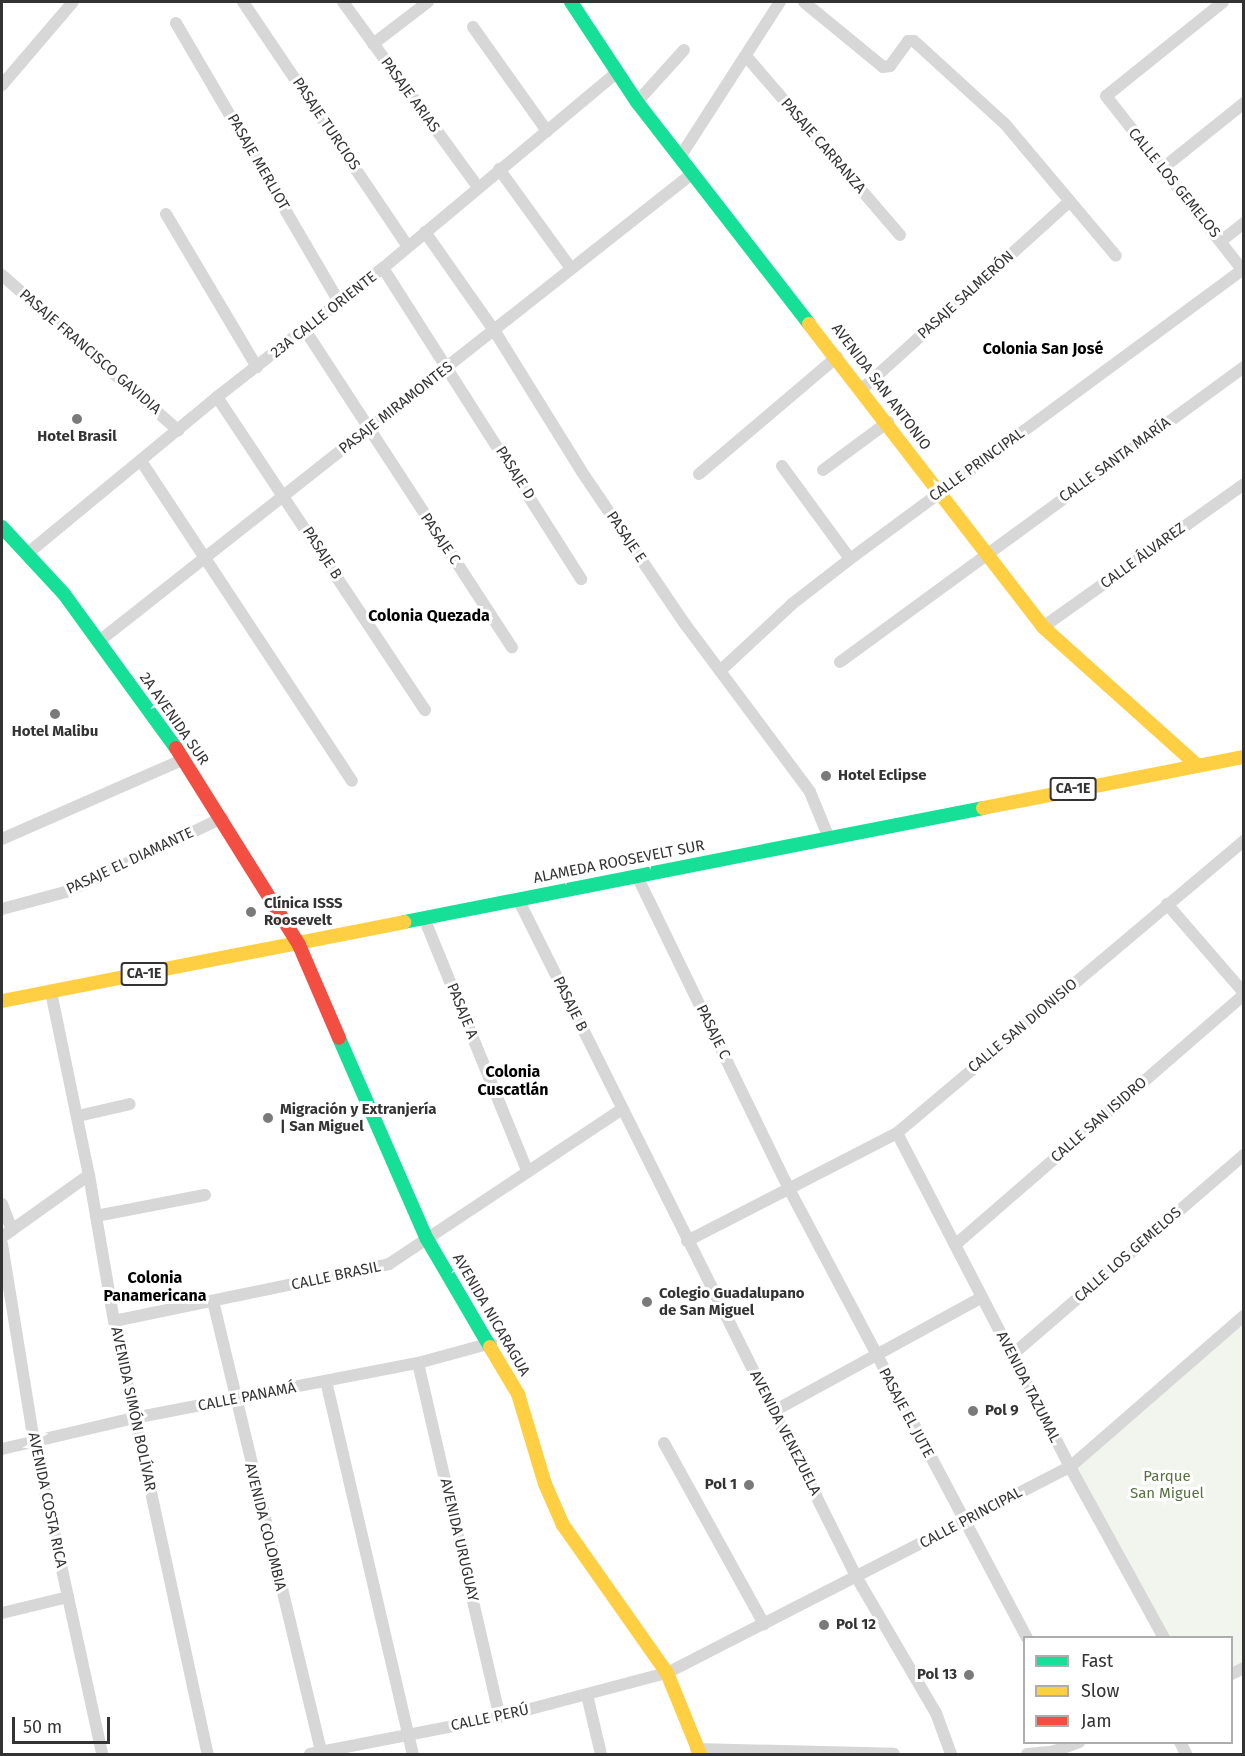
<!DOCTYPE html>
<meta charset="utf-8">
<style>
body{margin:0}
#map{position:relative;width:1245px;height:1756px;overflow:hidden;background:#fff;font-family:"Fira Sans",sans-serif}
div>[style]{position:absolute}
.green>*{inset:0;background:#f1f5ed}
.street>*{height:12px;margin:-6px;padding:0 6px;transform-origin:6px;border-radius:6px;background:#d7d7d7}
.fast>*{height:14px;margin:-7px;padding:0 7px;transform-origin:7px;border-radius:7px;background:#16e098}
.slow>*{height:14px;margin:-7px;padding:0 7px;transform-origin:7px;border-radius:7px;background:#ffcf43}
.jam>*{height:14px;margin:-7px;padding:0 7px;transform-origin:7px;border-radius:7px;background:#f24e42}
.dots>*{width:16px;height:16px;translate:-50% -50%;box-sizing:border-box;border:3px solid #fff;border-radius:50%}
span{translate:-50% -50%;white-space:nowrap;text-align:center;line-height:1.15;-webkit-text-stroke:6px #fff;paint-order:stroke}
.shield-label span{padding:2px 4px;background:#fff;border:2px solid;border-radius:4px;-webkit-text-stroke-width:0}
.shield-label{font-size:14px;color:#333;font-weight:700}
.street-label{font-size:15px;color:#333}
.poi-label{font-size:15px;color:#333;font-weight:700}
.left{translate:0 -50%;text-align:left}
.right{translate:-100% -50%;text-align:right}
.park-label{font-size:15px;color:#56703f}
.neighbourhood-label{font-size:16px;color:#000;font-weight:700}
.frame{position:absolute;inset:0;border:3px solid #333;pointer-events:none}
.legend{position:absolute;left:1023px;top:1636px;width:210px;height:108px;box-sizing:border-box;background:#fff;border:2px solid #adadad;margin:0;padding:8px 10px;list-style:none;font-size:18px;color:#333}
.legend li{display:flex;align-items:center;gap:12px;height:30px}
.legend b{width:30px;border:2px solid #adadad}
.scale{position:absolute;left:12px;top:1717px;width:98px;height:27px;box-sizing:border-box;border:3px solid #333;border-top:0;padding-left:8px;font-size:18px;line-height:21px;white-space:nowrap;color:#333;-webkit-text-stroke:4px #fff;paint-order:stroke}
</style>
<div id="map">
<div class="green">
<div style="clip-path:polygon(1243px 1316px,1243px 1667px,1232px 1673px,1232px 1638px,1164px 1637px,1070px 1467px)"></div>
</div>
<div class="street">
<div style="left:243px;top:2px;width:295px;rotate:56deg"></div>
<div style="left:343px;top:2px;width:229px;rotate:53.9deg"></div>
<div style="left:804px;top:2px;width:102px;rotate:39.4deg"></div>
<div style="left:883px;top:67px;width:7px;rotate:-8deg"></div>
<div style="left:890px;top:66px;width:31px;rotate:-54deg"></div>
<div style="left:908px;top:41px;width:6px"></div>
<div style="left:914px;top:41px;width:123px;rotate:42.4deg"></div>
<div style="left:1005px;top:124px;width:172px;rotate:49.9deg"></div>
<div style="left:1223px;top:2px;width:150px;rotate:141.2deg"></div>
<div style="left:1106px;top:96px;width:224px;rotate:51.9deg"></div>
<div style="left:176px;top:23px;width:323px;rotate:59.7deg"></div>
<div style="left:473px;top:27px;width:128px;rotate:54.6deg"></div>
<div style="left:373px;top:44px;width:69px;rotate:-37.4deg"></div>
<div style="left:746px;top:56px;width:236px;rotate:49.3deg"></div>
<div style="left:2px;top:85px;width:109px;rotate:-49.5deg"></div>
<div style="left:637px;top:102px;width:70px;rotate:-47.9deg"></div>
<div style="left:680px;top:157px;width:184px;rotate:-57.2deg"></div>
<div style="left:1163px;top:168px;width:104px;rotate:-38.7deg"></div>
<div style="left:499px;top:169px;width:121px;rotate:54.1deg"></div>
<div style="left:166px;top:214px;width:178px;rotate:59.3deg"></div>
<div style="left:425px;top:232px;width:120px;rotate:54.9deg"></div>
<div style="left:494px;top:330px;width:167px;rotate:58.2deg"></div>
<div style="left:582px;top:472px;width:184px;rotate:55.9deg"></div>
<div style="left:685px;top:624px;width:209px;rotate:53.3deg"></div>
<div style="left:810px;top:792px;width:50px;rotate:67.6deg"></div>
<div style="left:1221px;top:241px;width:29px;rotate:-38deg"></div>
<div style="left:383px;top:268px;width:369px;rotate:57.5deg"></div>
<div style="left:2px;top:275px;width:235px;rotate:41.4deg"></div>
<div style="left:305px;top:330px;width:379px;rotate:56.9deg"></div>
<div style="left:862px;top:389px;width:280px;rotate:-42.1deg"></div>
<div style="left:217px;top:397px;width:376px;rotate:56.4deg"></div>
<div style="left:141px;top:461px;width:383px;rotate:56.6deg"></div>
<div style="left:782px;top:466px;width:115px;rotate:53.8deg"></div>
<div style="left:823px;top:470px;width:81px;rotate:-36.4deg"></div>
<div style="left:699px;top:474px;width:181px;rotate:-40.3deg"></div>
<div style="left:28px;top:553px;width:245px;rotate:-39.5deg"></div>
<div style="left:217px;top:397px;width:210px;rotate:-37.9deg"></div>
<div style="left:383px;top:268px;width:305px;rotate:-39.9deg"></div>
<div style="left:1043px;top:627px;width:247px;rotate:-35.4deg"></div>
<div style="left:98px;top:642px;width:758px;rotate:-38.25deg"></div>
<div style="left:840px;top:662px;width:500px;rotate:-36.14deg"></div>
<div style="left:720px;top:671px;width:98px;rotate:-42.9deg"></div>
<div style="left:792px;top:604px;width:73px;rotate:-37.8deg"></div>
<div style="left:850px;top:559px;width:487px;rotate:-36.4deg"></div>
<div style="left:2px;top:839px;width:199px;rotate:-23.7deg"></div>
<div style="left:637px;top:876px;width:346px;rotate:64.1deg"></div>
<div style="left:788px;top:1187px;width:510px;rotate:62.08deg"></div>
<div style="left:518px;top:899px;width:759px;rotate:63.47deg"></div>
<div style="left:857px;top:1578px;width:156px;rotate:59.7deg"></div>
<div style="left:936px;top:1713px;width:44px;rotate:69.9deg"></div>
<div style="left:1167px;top:904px;width:118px;rotate:49.1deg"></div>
<div style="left:2px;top:909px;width:69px;rotate:-15deg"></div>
<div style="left:69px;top:891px;width:170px;rotate:-25.5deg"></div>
<div style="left:424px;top:918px;width:272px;rotate:67.8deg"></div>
<div style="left:51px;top:992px;width:187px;rotate:78.3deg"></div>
<div style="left:89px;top:1175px;width:148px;rotate:80.3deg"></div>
<div style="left:114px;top:1321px;width:443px;rotate:77.8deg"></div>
<div style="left:78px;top:1116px;width:53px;rotate:-13deg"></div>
<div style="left:897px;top:1133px;width:376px;rotate:62.6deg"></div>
<div style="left:1070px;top:1467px;width:195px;rotate:61.2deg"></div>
<div style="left:2px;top:1204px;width:28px;rotate:69deg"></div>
<div style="left:96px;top:1216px;width:111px;rotate:-10.9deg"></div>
<div style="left:2px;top:1237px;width:107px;rotate:-35.5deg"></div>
<div style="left:687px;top:1241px;width:236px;rotate:-27.2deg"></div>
<div style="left:897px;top:1133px;width:454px;rotate:-40.1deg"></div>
<div style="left:2px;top:1244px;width:200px;rotate:80.8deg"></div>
<div style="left:34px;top:1441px;width:320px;rotate:77.7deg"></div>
<div style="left:955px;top:1245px;width:382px;rotate:-40.9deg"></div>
<div style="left:213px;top:1301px;width:464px;rotate:76.5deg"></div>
<div style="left:114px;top:1321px;width:281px;rotate:-11.7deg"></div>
<div style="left:389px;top:1264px;width:280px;rotate:-33.6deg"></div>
<div style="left:1012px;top:1355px;width:306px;rotate:-40.8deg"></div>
<div style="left:418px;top:1363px;width:363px;rotate:77deg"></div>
<div style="left:326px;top:1381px;width:383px;rotate:76.9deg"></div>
<div style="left:774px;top:1411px;width:237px;rotate:-28.7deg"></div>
<div style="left:664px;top:1443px;width:207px;rotate:61.1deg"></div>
<div style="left:2px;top:1449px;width:136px;rotate:-13.2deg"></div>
<div style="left:134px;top:1418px;width:289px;rotate:-11deg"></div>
<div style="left:418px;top:1363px;width:76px;rotate:-15.3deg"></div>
<div style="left:2px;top:1613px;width:68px;rotate:-13.6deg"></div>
<div style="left:1232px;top:1674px;width:13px;rotate:-27deg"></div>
<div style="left:587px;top:1695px;width:61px;rotate:76.7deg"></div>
<div style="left:1180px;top:1742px;width:13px;rotate:63deg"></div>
<div style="left:696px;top:1749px;width:198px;rotate:1.4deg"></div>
<div style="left:310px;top:1754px;width:194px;rotate:-11deg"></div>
<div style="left:500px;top:1717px;width:173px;rotate:-14.8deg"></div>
<div style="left:667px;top:1673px;width:453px;rotate:-27.1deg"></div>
<div style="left:1070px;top:1467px;width:230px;rotate:-41deg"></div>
<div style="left:1027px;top:1754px;width:25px;rotate:-5deg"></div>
<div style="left:1052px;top:1752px;width:29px;rotate:-20deg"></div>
</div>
<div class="fast">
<div style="left:571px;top:2px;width:120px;rotate:56.6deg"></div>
<div style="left:637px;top:102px;width:281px;rotate:52.2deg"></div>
<div style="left:2px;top:527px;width:91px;rotate:47.2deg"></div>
<div style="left:64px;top:594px;width:190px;rotate:54deg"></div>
<div style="left:404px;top:922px;width:590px;rotate:-11.14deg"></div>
<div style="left:339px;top:1038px;width:219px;rotate:66.4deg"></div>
<div style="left:427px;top:1239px;width:125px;rotate:59.7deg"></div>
</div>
<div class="slow">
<div style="left:809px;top:324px;width:383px;rotate:52.3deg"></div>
<div style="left:1043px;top:627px;width:207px;rotate:41.9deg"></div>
<div style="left:983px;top:808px;width:266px;rotate:-11.1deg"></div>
<div style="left:2px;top:1001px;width:410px;rotate:-11.1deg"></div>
<div style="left:490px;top:1347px;width:55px;rotate:59.2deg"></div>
<div style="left:518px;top:1394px;width:94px;rotate:73.3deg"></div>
<div style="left:545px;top:1484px;width:45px;rotate:66.3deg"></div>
<div style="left:563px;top:1525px;width:181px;rotate:54.9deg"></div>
<div style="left:667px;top:1673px;width:87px;rotate:67.8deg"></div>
</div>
<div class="jam">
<div style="left:176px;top:748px;width:232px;rotate:58deg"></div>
<div style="left:299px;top:945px;width:101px;rotate:66.7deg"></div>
</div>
<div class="dots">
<div style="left:77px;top:419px;background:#7a7a7a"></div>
<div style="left:55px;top:714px;background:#7a7a7a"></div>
<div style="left:826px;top:776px;background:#7a7a7a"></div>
<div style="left:251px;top:912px;background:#7a7a7a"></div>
<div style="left:268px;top:1118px;background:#7a7a7a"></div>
<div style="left:647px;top:1302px;background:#7a7a7a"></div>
<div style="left:973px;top:1411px;background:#7a7a7a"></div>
<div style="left:749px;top:1485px;background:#7a7a7a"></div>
<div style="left:824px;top:1625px;background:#7a7a7a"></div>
<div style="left:969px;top:1675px;background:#7a7a7a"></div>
</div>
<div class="shield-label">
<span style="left:1073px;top:789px">CA-1E</span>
<span style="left:144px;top:974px">CA-1E</span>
</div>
<div class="street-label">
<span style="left:410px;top:95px;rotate:54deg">PASAJE ARIAS</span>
<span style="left:326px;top:124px;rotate:56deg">PASAJE TURCIOS</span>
<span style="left:823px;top:146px;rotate:49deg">PASAJE CARRANZA</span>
<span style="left:258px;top:162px;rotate:60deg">PASAJE MERLIOT</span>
<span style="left:1174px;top:183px;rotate:51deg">CALLE LOS GEMELOS</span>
<span style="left:966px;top:295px;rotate:-42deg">PASAJE SALMERÓN</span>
<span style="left:324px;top:315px;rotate:-38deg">23A CALLE ORIENTE</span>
<span style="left:90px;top:352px;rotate:41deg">PASAJE FRANCISCO GAVIDIA</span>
<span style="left:881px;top:387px;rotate:53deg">AVENIDA SAN ANTONIO</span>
<span style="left:396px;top:408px;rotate:-38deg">PASAJE MIRAMONTES</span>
<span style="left:1115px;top:460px;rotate:-36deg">CALLE SANTA MARÍA</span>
<span style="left:977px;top:465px;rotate:-36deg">CALLE PRINCIPAL</span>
<span style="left:515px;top:473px;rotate:58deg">PASAJE D</span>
<span style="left:626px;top:537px;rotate:56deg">PASAJE E</span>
<span style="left:440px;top:539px;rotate:56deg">PASAJE C</span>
<span style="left:322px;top:553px;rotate:57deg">PASAJE B</span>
<span style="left:1143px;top:556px;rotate:-36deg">CALLE ÁLVAREZ</span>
<span style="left:174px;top:719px;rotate:55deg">2A AVENIDA SUR</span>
<span style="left:130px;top:861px;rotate:-25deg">PASAJE EL DIAMANTE</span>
<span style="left:619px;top:862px;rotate:-11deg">ALAMEDA ROOSEVELT SUR</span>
<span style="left:570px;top:1004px;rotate:64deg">PASAJE B</span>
<span style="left:462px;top:1011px;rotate:68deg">PASAJE A</span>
<span style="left:1023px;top:1026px;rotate:-40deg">CALLE SAN DIONISIO</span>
<span style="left:713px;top:1032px;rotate:64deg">PASAJE C</span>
<span style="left:1099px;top:1120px;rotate:-41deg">CALLE SAN ISIDRO</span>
<span style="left:1128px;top:1255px;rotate:-41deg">CALLE LOS GEMELOS</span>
<span style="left:336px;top:1276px;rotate:-12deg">CALLE BRASIL</span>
<span style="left:491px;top:1315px;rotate:60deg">AVENIDA NICARAGUA</span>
<span style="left:1028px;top:1387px;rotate:63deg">AVENIDA TAZUMAL</span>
<span style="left:247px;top:1397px;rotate:-11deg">CALLE PANAMÁ</span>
<span style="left:133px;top:1409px;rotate:78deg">AVENIDA SIMÓN BOLÍVAR</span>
<span style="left:906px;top:1413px;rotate:62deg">PASAJE EL JUTE</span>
<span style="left:785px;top:1433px;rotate:63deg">AVENIDA VENEZUELA</span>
<span style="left:47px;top:1500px;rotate:78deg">AVENIDA COSTA RICA</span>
<span style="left:971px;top:1518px;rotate:-28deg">CALLE PRINCIPAL</span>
<span style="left:265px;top:1527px;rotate:76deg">AVENIDA COLOMBIA</span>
<span style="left:459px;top:1540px;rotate:77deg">AVENIDA URUGUAY</span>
<span style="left:490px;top:1718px;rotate:-12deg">CALLE PERÚ</span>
</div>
<div class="poi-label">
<span style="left:77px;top:437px">Hotel Brasil</span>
<span style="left:55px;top:732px">Hotel Malibu</span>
<span class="left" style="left:838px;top:776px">Hotel Eclipse</span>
<span class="left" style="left:264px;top:912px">Clínica ISSS<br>Roosevelt</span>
<span class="left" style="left:280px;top:1118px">Migración y Extranjería<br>| San Miguel</span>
<span class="left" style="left:659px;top:1302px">Colegio Guadalupano<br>de San Miguel</span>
<span class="left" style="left:985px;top:1411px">Pol 9</span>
<span class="right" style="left:737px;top:1485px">Pol 1</span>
<span class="left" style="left:836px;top:1625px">Pol 12</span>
<span class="right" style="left:957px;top:1675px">Pol 13</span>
</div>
<div class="park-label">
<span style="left:1167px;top:1485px">Parque<br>San Miguel</span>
</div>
<div class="neighbourhood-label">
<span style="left:1043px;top:349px">Colonia San José</span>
<span style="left:429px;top:616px">Colonia Quezada</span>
<span style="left:513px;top:1081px">Colonia<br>Cuscatlán</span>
<span style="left:155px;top:1287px">Colonia<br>Panamericana</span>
</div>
<div class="frame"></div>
<ul class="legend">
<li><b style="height:8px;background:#16e098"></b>Fast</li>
<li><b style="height:8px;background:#ffcf43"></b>Slow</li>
<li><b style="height:8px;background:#f24e42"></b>Jam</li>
</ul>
<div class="scale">50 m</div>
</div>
